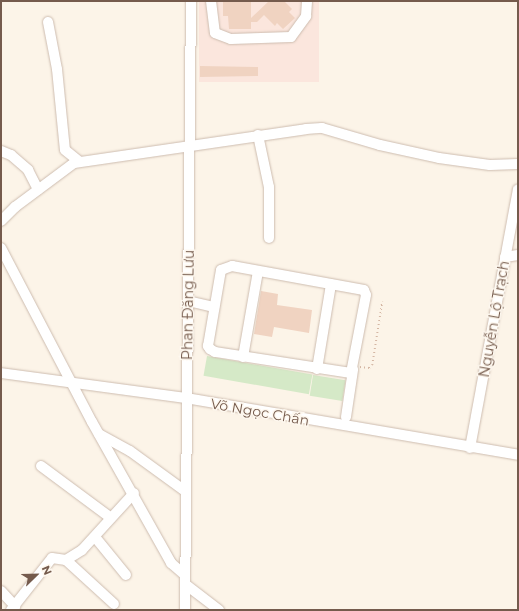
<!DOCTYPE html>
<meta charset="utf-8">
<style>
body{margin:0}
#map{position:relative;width:519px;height:611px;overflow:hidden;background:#fcf4e8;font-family:Montserrat,sans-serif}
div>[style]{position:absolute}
.commercial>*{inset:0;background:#fbe6dd;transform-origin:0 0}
.green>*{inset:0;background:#d5e9c7;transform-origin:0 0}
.building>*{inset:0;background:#f0d3c1}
.path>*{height:1.5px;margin-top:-0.75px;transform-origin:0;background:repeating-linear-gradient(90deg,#d5b7a4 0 1px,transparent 0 4px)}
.roads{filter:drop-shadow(0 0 1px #cdbcaf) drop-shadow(0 0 1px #cdbcaf)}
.minor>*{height:10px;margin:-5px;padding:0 5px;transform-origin:5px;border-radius:5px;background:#fff}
span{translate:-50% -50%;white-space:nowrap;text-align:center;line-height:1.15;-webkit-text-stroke:3px #fef8ef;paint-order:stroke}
.street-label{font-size:14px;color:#755b4d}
.frame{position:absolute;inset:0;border:2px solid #755b4d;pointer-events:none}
.north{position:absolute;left:16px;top:555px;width:40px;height:40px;-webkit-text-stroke:3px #fef8ef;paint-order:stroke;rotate:67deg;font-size:11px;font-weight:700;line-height:16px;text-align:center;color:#755b4d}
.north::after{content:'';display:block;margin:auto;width:14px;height:18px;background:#755b4d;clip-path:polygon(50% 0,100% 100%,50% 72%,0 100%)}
</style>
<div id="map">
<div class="commercial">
<div style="left:199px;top:1px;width:120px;height:81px"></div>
</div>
<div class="green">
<div style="left:207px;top:356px;width:107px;height:20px;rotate:10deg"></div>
<div style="left:313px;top:375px;width:33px;height:21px;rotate:9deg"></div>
</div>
<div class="building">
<div style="clip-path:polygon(223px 1px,251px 1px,251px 18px,269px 1px,284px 1px,292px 9px,289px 12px,295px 18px,283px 29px,277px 23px,275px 26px,264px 15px,257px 22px,251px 22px,251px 29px,229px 29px,228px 16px,223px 16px)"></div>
<div style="clip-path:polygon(200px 66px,258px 67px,258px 76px,200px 77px)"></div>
<div style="clip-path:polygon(261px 291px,278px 294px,277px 305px,312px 310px,309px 333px,274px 327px,272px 337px,254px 334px)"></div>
</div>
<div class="path">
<div style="left:360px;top:367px;width:9px;rotate:6deg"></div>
<div style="left:369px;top:368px;width:4px;rotate:-45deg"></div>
<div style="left:372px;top:365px;width:64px;rotate:-81deg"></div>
</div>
<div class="roads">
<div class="minor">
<div style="left:211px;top:1px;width:32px;rotate:83deg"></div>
<div style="left:215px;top:33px;width:17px;rotate:21deg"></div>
<div style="left:231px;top:39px;width:60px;rotate:-1.9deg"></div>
<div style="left:291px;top:37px;width:26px;rotate:-54deg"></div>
<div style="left:306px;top:16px;width:15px;rotate:-86deg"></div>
<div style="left:48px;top:22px;width:48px;rotate:79.2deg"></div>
<div style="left:57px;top:69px;width:81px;rotate:84.4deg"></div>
<div style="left:65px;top:150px;width:19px;rotate:39deg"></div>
<div style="left:258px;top:135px;width:53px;rotate:78.1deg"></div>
<div style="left:269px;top:187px;width:51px;rotate:90deg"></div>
<div style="left:1px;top:151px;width:11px;rotate:22deg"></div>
<div style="left:11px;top:155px;width:23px;rotate:41deg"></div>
<div style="left:28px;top:170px;width:22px;rotate:63deg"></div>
<div style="left:1px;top:221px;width:20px;rotate:-45deg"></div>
<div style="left:15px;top:207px;width:74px;rotate:-36.7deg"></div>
<div style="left:74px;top:163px;width:234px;rotate:-8.3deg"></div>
<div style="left:306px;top:129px;width:16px;rotate:-4deg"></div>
<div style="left:322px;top:128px;width:60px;rotate:16.3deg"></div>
<div style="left:380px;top:145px;width:60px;rotate:12.4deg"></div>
<div style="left:439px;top:158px;width:51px;rotate:7.8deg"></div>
<div style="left:490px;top:165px;width:28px;rotate:-2deg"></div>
<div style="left:1px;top:248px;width:196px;rotate:62.4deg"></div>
<div style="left:92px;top:422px;width:162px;rotate:60.7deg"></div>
<div style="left:171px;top:563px;width:18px;rotate:41deg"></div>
<div style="left:505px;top:257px;width:13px;rotate:-9deg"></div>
<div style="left:232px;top:266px;width:134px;rotate:10.3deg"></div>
<div style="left:364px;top:290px;width:5px;rotate:68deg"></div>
<div style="left:366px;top:295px;width:79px;rotate:100.9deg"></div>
<div style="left:351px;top:373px;width:138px;rotate:-171.2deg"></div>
<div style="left:215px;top:352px;width:6px;rotate:-149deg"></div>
<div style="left:210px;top:349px;width:4px;rotate:-124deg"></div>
<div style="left:208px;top:346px;width:77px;rotate:-80.3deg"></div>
<div style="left:221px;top:270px;width:12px;rotate:-20deg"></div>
<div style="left:188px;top:301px;width:27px;rotate:13deg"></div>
<div style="left:243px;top:357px;width:87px;rotate:-80.1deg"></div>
<div style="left:317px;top:369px;width:86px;rotate:-80.6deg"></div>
<div style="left:1px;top:373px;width:187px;rotate:7.7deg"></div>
<div style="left:186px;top:398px;width:337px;rotate:9.7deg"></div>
<div style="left:346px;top:417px;width:48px;rotate:-81.5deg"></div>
<div style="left:99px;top:434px;width:35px;rotate:29deg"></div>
<div style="left:130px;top:451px;width:68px;rotate:36deg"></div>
<div style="left:470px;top:448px;width:263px;rotate:-79.5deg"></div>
<div style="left:41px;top:466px;width:87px;rotate:36.6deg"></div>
<div style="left:95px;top:537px;width:49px;rotate:50.8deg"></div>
<div style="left:66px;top:560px;width:65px;rotate:42.5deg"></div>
<div style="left:185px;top:584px;width:43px;rotate:37.4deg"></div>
<div style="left:1px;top:591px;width:21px;rotate:47deg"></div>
<div style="left:11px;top:610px;width:66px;rotate:-51.7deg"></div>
<div style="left:52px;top:558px;width:14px;rotate:8deg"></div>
<div style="left:66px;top:560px;width:19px;rotate:-32deg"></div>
<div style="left:82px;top:550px;width:77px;rotate:-47.6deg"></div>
<div style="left:185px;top:610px;width:609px;rotate:-89.44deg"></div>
</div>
</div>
<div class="street-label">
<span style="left:188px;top:305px;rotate:-89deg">Phan Đăng Lưu</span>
<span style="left:494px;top:319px;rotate:-80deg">Nguyễn Lộ Trạch</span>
<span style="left:260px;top:412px;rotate:10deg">Võ Ngọc Chấn</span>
</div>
<div class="frame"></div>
<div class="north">N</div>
</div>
